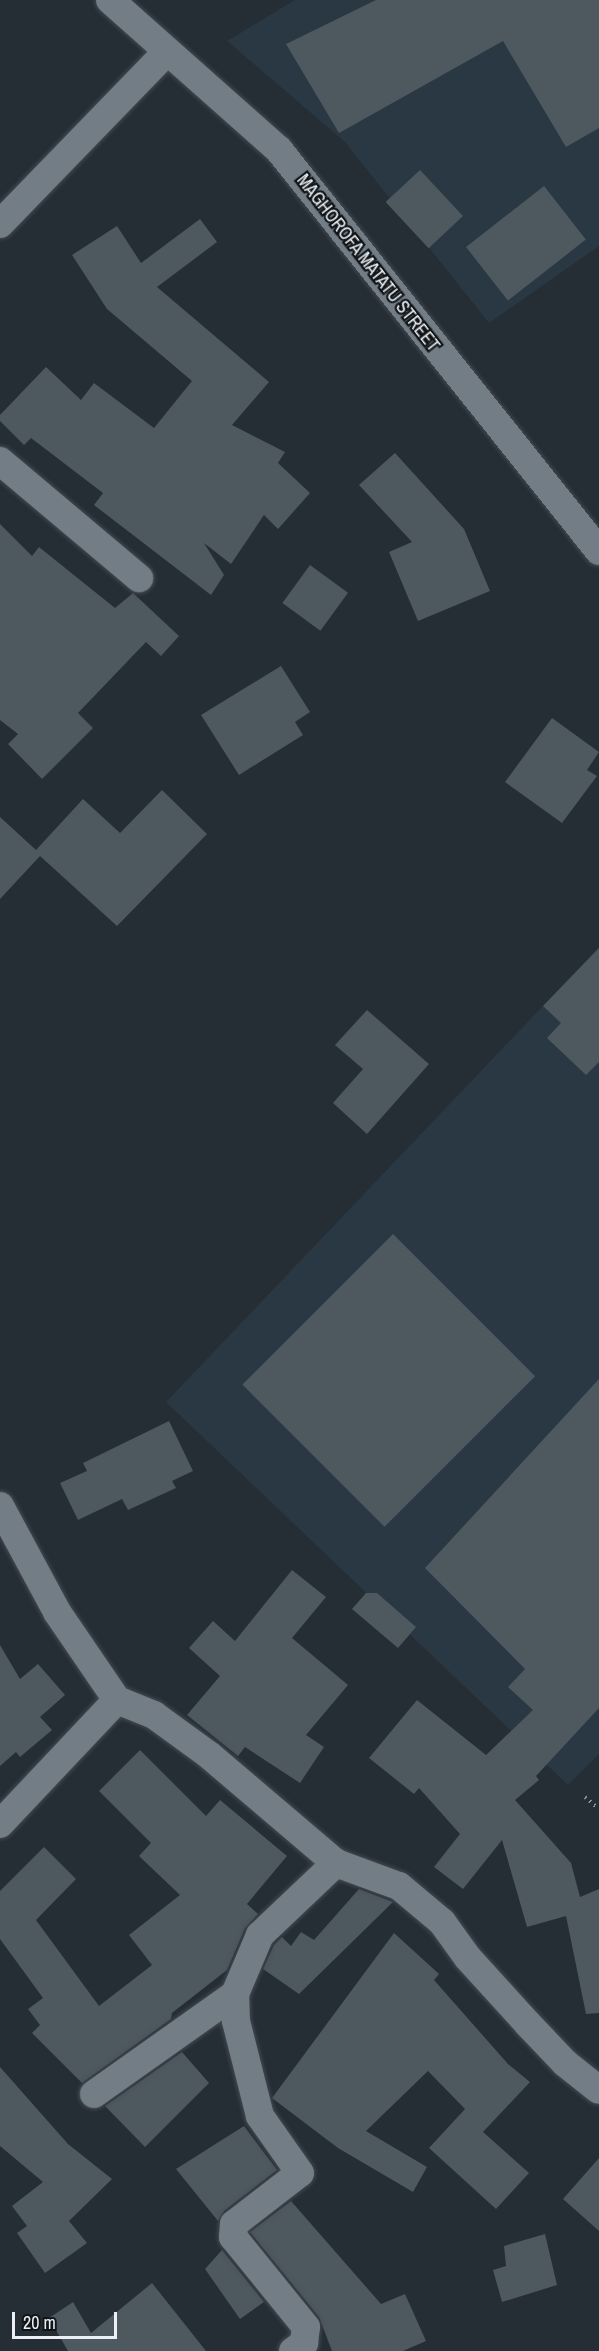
<!DOCTYPE html>
<style>
body{margin:0}
#map{position:relative;width:599px;height:2351px;overflow:hidden;background:#252d35;font-family:"Archivo Narrow",sans-serif}
div>[style]{position:absolute}
.built>*{inset:0;background:#2a3844}
.building>*{inset:0;background:#4e585f;transform-origin:0 0}
.path>*{height:4px;margin-top:-2px;transform-origin:0;background:repeating-linear-gradient(90deg,#8d949a 0 1.5px,transparent 0 6px)}
.roads{filter:drop-shadow(0 0 2px #434a50) drop-shadow(0 0 2px #434a50)}
.street>*{height:28px;margin:-14px;padding:0 14px;transform-origin:14px;border-radius:14px;background:#737d86}
span{translate:-50% -50%;white-space:nowrap;text-align:center;line-height:1.15;-webkit-text-stroke:4.5px #111518;paint-order:stroke}
.street-label{font-size:18px;color:#eaf0f5}
.scale{position:absolute;left:12px;top:2312px;width:105px;height:27px;box-sizing:border-box;border:3px solid #eaf0f5;border-top:0;padding-left:8px;font-size:18px;line-height:21px;white-space:nowrap;color:#eaf0f5;-webkit-text-stroke:4px #111518;paint-order:stroke}
</style>
<div id="map">
<div class="built">
<div style="clip-path:polygon(295px 0,599px 0,599px 246px,489px 323px,345px 142px,227px 41px)"></div>
<div style="clip-path:polygon(599px 947px,599px 1754px,568px 1785px,166px 1402px)"></div>
</div>
<div class="building">
<div style="clip-path:polygon(376px 0,599px 0,599px 128px,566px 147px,503px 41px,339px 133px,286px 44px)"></div>
<div style="left:420px;top:170px;width:63px;height:47px;rotate:47deg"></div>
<div style="left:544px;top:186px;width:68px;height:99px;rotate:52deg"></div>
<div style="clip-path:polygon(200px 219px,217px 242px,157px 287px,269px 382px,232px 425px,285px 452px,278px 463px,310px 493px,278px 529px,264px 515px,231px 564px,204px 543px,224px 575px,211px 595px,94px 505px,103px 493px,31px 438px,24px 445px,0 421px,0 415px,46px 367px,81px 400px,94px 383px,154px 428px,192px 381px,107px 309px,72px 255px,117px 226px,141px 263px)"></div>
<div style="clip-path:polygon(395px 453px,464px 529px,490px 591px,418px 621px,389px 552px,412px 542px,359px 485px)"></div>
<div style="clip-path:polygon(0 524px,32px 556px,39px 547px,115px 608px,133px 593px,179px 636px,161px 656px,146px 642px,78px 713px,93px 728px,42px 779px,8px 744px,18px 734px,0 720px)"></div>
<div style="left:310px;top:565px;width:47px;height:47px;rotate:36deg"></div>
<div style="clip-path:polygon(281px 666px,310px 712px,295px 722px,303px 735px,239px 775px,201px 715px)"></div>
<div style="clip-path:polygon(552px 718px,599px 752px,587px 770px,597px 776px,562px 823px,505px 782px)"></div>
<div style="clip-path:polygon(162px 790px,207px 834px,117px 926px,40px 856px,0 899px,0 817px,36px 850px,83px 799px,120px 833px)"></div>
<div style="clip-path:polygon(599px 948px,599px 1062px,586px 1075px,547px 1038px,561px 1023px,543px 1006px)"></div>
<div style="clip-path:polygon(367px 1010px,429px 1064px,367px 1134px,333px 1103px,363px 1069px,335px 1045px)"></div>
<div style="left:393px;top:1234px;width:201px;height:213px;rotate:45deg"></div>
<div style="clip-path:polygon(599px 1379px,599px 1708px,536px 1776px,539px 1780px,515px 1800px,571px 1863px,580px 1897px,599px 1889px,599px 2013px,586px 2014px,566px 1916px,527px 1927px,502px 1840px,463px 1889px,434px 1867px,460px 1834px,419px 1788px,414px 1794px,369px 1758px,417px 1700px,486px 1755px,533px 1710px,508px 1687px,525px 1669px,425px 1568px)"></div>
<div style="clip-path:polygon(169px 1421px,193px 1471px,172px 1481px,176px 1488px,128px 1510px,122px 1499px,78px 1520px,60px 1483px,87px 1471px,83px 1463px)"></div>
<div style="clip-path:polygon(292px 1570px,326px 1597px,292px 1638px,348px 1685px,306px 1735px,324px 1747px,300px 1783px,245px 1747px,238px 1756px,187px 1715px,220px 1676px,189px 1648px,213px 1621px,235px 1641px)"></div>
<div style="clip-path:polygon(366px 1593px,377px 1593px,416px 1627px,398px 1648px,352px 1609px)"></div>
<div style="clip-path:polygon(0 1645px,20px 1679px,38px 1664px,65px 1695px,40px 1717px,52px 1730px,20px 1757px,16px 1752px,0 1766px)"></div>
<div style="clip-path:polygon(140px 1750px,206px 1816px,220px 1800px,287px 1856px,247px 1904px,258px 1914px,245px 1928px,227px 1970px,172px 2013px,171px 2019px,82px 2083px,32px 2033px,40px 2025px,28px 2009px,43px 1998px,0 1939px,0 1891px,44px 1847px,76px 1879px,36px 1920px,99px 2006px,152px 1965px,129px 1935px,180px 1895px,139px 1856px,151px 1843px,99px 1791px)"></div>
<div style="clip-path:polygon(359px 1889px,393px 1902px,299px 1994px,263px 1969px,274px 1945px,282px 1937px,291px 1946px,301px 1932px,314px 1940px)"></div>
<div style="clip-path:polygon(394px 1933px,439px 1974px,434px 1980px,508px 2064px,530px 2082px,483px 2132px,529px 2173px,496px 2209px,429px 2148px,465px 2109px,428px 2071px,366px 2131px,427px 2167px,413px 2192px,338px 2148px,272px 2098px)"></div>
<div style="clip-path:polygon(182px 2052px,209px 2083px,145px 2147px,105px 2106px)"></div>
<div style="clip-path:polygon(0 2067px,68px 2144px,112px 2179px,69px 2221px,87px 2243px,45px 2273px,17px 2233px,27px 2226px,12px 2206px,43px 2182px,0 2146px)"></div>
<div style="clip-path:polygon(244px 2126px,277px 2170px,224px 2211px,218px 2221px,176px 2169px)"></div>
<div style="clip-path:polygon(599px 2158px,599px 2231px,563px 2199px)"></div>
<div style="clip-path:polygon(291px 2201px,381px 2304px,405px 2294px,426px 2341px,403px 2351px,332px 2351px,319px 2317px,250px 2232px)"></div>
<div style="clip-path:polygon(545px 2234px,557px 2285px,502px 2302px,493px 2270px,506px 2266px,504px 2246px)"></div>
<div style="clip-path:polygon(222px 2250px,264px 2302px,240px 2319px,205px 2269px)"></div>
<div style="clip-path:polygon(152px 2283px,206px 2351px,68px 2351px,49px 2318px,73px 2302px,91px 2333px)"></div>
</div>
<div class="path">
<div style="left:585px;top:1797px;width:18px;rotate:41deg"></div>
</div>
<div class="roads">
<div class="street">
<div style="left:110px;top:0;width:226px;rotate:41.6deg"></div>
<div style="left:279px;top:150px;width:513px;rotate:51.41deg"></div>
<div style="left:0;top:224px;width:238px;rotate:-45.9deg"></div>
<div style="left:0;top:461px;width:182px;rotate:40.1deg"></div>
<div style="left:0;top:1506px;width:120px;rotate:61.7deg"></div>
<div style="left:57px;top:1612px;width:107px;rotate:55.7deg"></div>
<div style="left:117px;top:1700px;width:40px;rotate:22deg"></div>
<div style="left:154px;top:1715px;width:68px;rotate:36deg"></div>
<div style="left:209px;top:1755px;width:167px;rotate:40.4deg"></div>
<div style="left:336px;top:1863px;width:67px;rotate:20.1deg"></div>
<div style="left:399px;top:1886px;width:56px;rotate:39.9deg"></div>
<div style="left:442px;top:1922px;width:44px;rotate:54.2deg"></div>
<div style="left:468px;top:1958px;width:89px;rotate:47.7deg"></div>
<div style="left:528px;top:2024px;width:54px;rotate:46.5deg"></div>
<div style="left:565px;top:2063px;width:43px;rotate:38.5deg"></div>
<div style="left:0;top:1824px;width:170px;rotate:-46.7deg"></div>
<div style="left:94px;top:2094px;width:173px;rotate:-35.3deg"></div>
<div style="left:293px;top:2351px;width:14px;rotate:-36deg"></div>
<div style="left:304px;top:2343px;width:16px;rotate:-83deg"></div>
<div style="left:306px;top:2327px;width:116px;rotate:-129deg"></div>
<div style="left:233px;top:2237px;width:13px;rotate:-86deg"></div>
<div style="left:234px;top:2224px;width:83px;rotate:-37.7deg"></div>
<div style="left:300px;top:2173px;width:70px;rotate:-125.1deg"></div>
<div style="left:260px;top:2116px;width:98px;rotate:-104.2deg"></div>
<div style="left:236px;top:2021px;width:27px;rotate:-92deg"></div>
<div style="left:235px;top:1994px;width:64px;rotate:-67deg"></div>
<div style="left:260px;top:1935px;width:105px;rotate:-43.5deg"></div>
</div>
</div>
<div class="street-label">
<span style="left:368px;top:263px;rotate:52deg">MAGHOROFA MATATU STREET</span>
</div>
<div class="scale">20 m</div>
</div>
